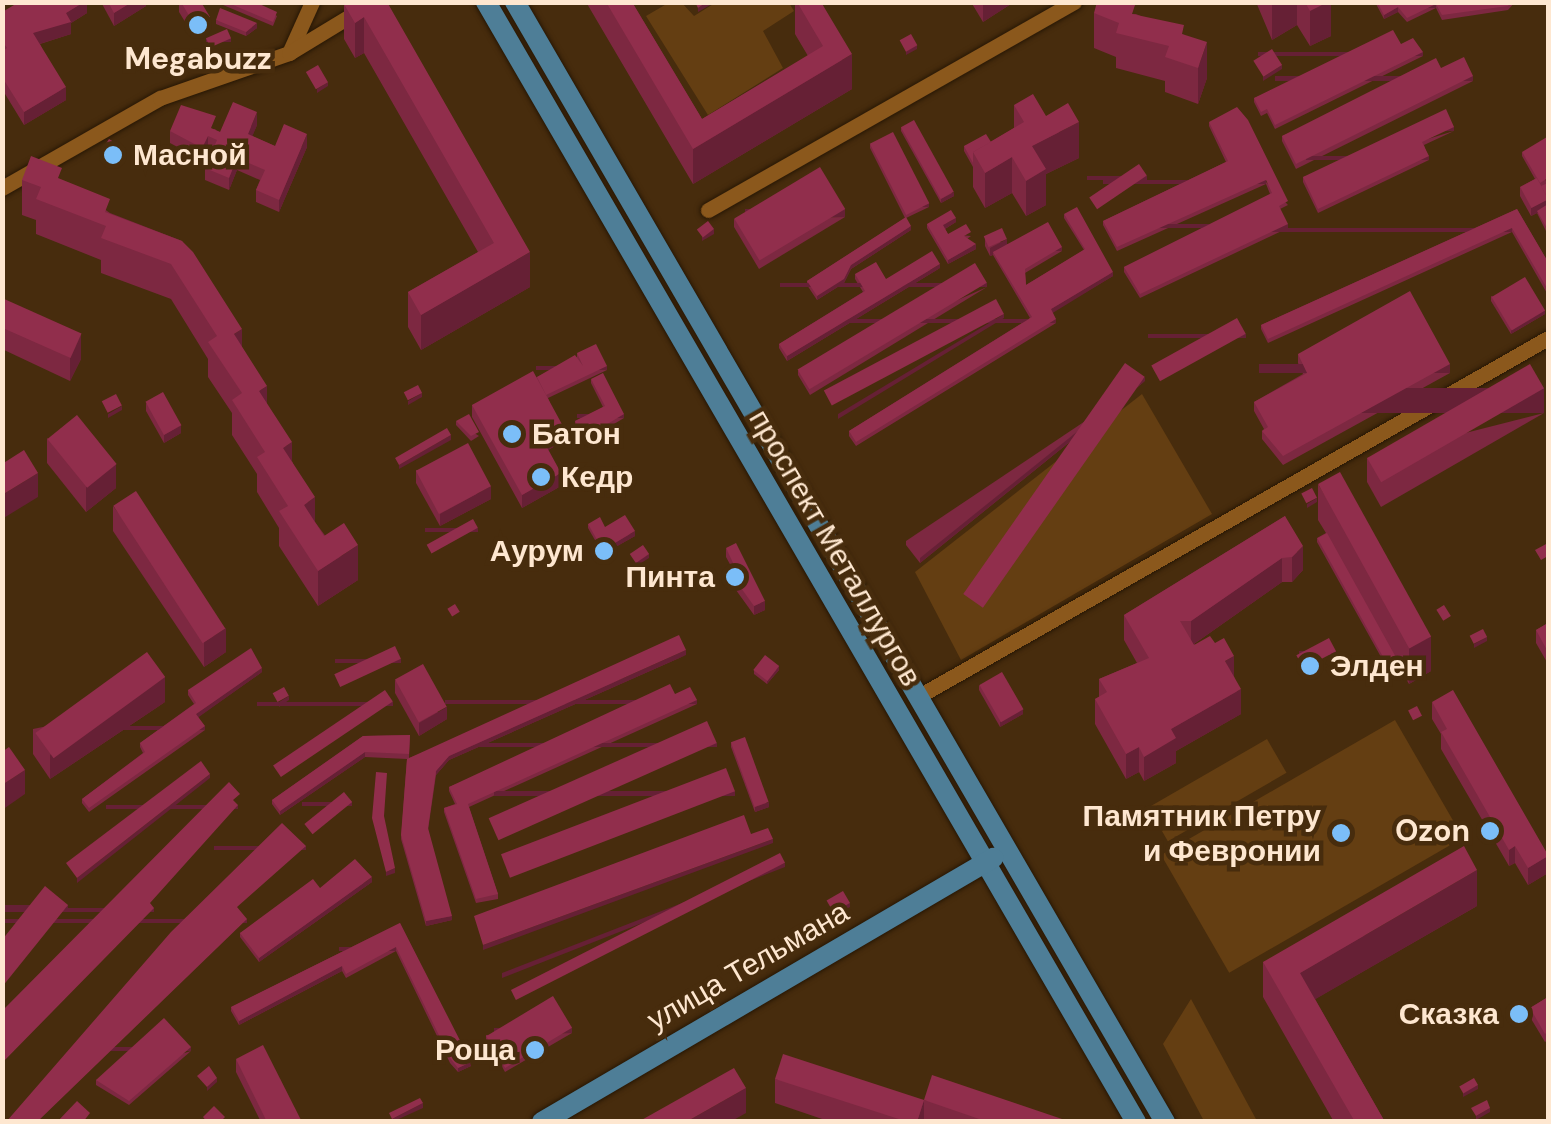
<!DOCTYPE html>
<meta charset="utf-8">
<style>
body{margin:0}
#map{position:relative;width:1551px;height:1124px;overflow:hidden;background:#472c0d;font-family:"DM Sans",sans-serif}
div>[style]{position:absolute}
.green>*{inset:0;background:#643e12;transform-origin:0 0}
.roads{filter:drop-shadow(0 0 2px #271705) drop-shadow(0 0 2px #271705)}
.minor>*{height:15px;margin:-7.5px;padding:0 7.5px;transform-origin:7.5px;border-radius:7.5px;background:#8b581c}
.major>*{height:20px;margin:-10px;padding:0 10px;transform-origin:10px;border-radius:10px;background:#4e7e97}
.wall>*{inset:0;background:#7d2841}
.shaded-wall>*{inset:0;background:#662035;transform-origin:0 0}
.building>*{inset:0;background:#912e4c;transform-origin:0 0}
.dots>*{width:28px;height:28px;translate:-50% -50%;box-sizing:border-box;border:5px solid #472c0d;border-radius:50%}
span{translate:-50% -50%;white-space:nowrap;text-align:center;line-height:1.15;-webkit-text-stroke:9px #472c0d;paint-order:stroke}
.poi-label{font-size:30px;color:#fee7d0;font-weight:700}
.left{translate:0 -50%;text-align:left}
.right{translate:-100% -50%;text-align:right}
.street-label{font-size:30px;color:#fee7d0}
.frame{position:absolute;inset:0;border:5px solid #fee7d0;pointer-events:none}
</style>
<div id="map">
<div class="green">
<div style="clip-path:polygon(670px 2px,682px 3px,694px 16px,715px 3px,789px 3px,794px 11px,763px 31px,783px 68px,708px 115px,646px 16px)"></div>
<div style="clip-path:polygon(1142px 394px,1212px 514px,961px 660px,915px 572px)"></div>
<div style="left:1395px;top:720px;width:136px;height:270px;rotate:60deg"></div>
<div style="left:1267px;top:739px;width:39px;height:137px;rotate:60deg"></div>
<div style="clip-path:polygon(1191px 999px,1257px 1121px,1204px 1121px,1163px 1044px)"></div>
</div>
<div class="roads">
<div class="minor">
<div style="left:289px;top:53px;width:56px;rotate:-65.7deg"></div>
<div style="left:2px;top:188px;width:182px;rotate:-29.7deg"></div>
<div style="left:160px;top:98px;width:137px;rotate:-19.2deg"></div>
<div style="left:289px;top:53px;width:98px;rotate:-31.3deg"></div>
<div style="left:708px;top:210px;width:421px;rotate:-29.6deg"></div>
<div style="left:919px;top:696px;width:724px;rotate:-29.65deg"></div>
</div>
<div class="major">
<div style="left:486px;top:2px;width:1295px;rotate:59.87deg"></div>
<div style="left:515px;top:2px;width:1295px;rotate:59.87deg"></div>
<div style="left:542px;top:1122px;width:523px;rotate:-30.34deg"></div>
</div>
</div>
<div class="wall">
<div style="clip-path:polygon(87px 2px,87px 13px,71px 23px,71px 34px,40px 44px,66px 100px,24px 125px,2px 89px,2px 9px,4px 11px)"></div>
<div style="clip-path:polygon(101px 2px,146px 2px,146px 6px,114px 26px)"></div>
<div style="clip-path:polygon(179px 2px,201px 2px,210px 30px,195px 38px,179px 12px)"></div>
<div style="clip-path:polygon(216px 2px,255px 2px,277px 16px,273px 26px)"></div>
<div style="clip-path:polygon(387px 2px,530px 287px,421px 350px,408px 327px,408px 292px,478px 252px,364px 53px,355px 58px,344px 39px,344px 4px)"></div>
<div style="clip-path:polygon(586px 2px,632px 2px,702px 119px,808px 56px,795px 34px,795px 2px,821px 2px,852px 89px,693px 184px)"></div>
<div style="clip-path:polygon(971px 2px,1014px 2px,983px 22px)"></div>
<div style="clip-path:polygon(1256px 2px,1335px 2px,1331px 5px,1331px 36px,1310px 46px,1297px 25px,1272px 40px)"></div>
<div style="clip-path:polygon(1375px 2px,1515px 2px,1508px 10px,1442px 20px,1436px 8px,1407px 22px,1398px 12px,1384px 19px)"></div>
<div style="clip-path:polygon(1094px 13px,1136px 14px,1184px 35px,1207px 78px,1198px 104px,1165px 92px,1165px 81px,1116px 68px,1116px 57px,1094px 48px)"></div>
<div style="clip-path:polygon(216px 20px,257px 28px,246px 36px,216px 24px)"></div>
<div style="clip-path:polygon(1401px 44px,1423px 56px,1275px 129px,1267px 113px,1261px 116px,1254px 102px,1254px 98px)"></div>
<div style="clip-path:polygon(1441px 68px,1473px 81px,1296px 169px,1282px 141px,1282px 136px)"></div>
<div style="clip-path:polygon(1014px 105px,1046px 116px,1079px 158px,1046px 174px,1046px 205px,1026px 216px,1012px 193px,985px 208px,973px 187px,973px 167px,964px 151px,964px 146px,991px 142px,1014px 128px)"></div>
<div style="clip-path:polygon(1209px 122px,1288px 205px,1280px 209px,1288px 228px,1140px 298px,1124px 272px,1124px 267px,1270px 194px,1266px 184px,1117px 251px,1103px 225px,1103px 221px,1226px 162px,1209px 126px)"></div>
<div style="clip-path:polygon(257px 125px,252px 136px,275px 146px,307px 147px,279px 212px,256px 202px,256px 190px,260px 180px,237px 170px,229px 190px,205px 180px,205px 168px,212px 150px,208px 148px,202px 160px,170px 143px,170px 131px,216px 129px,215px 130px,220px 132px)"></div>
<div style="clip-path:polygon(901px 127px,954px 196px,941px 203px,901px 131px)"></div>
<div style="clip-path:polygon(1454px 131px,1424px 145px,1429px 160px,1318px 213px,1303px 182px,1303px 177px)"></div>
<div style="clip-path:polygon(870px 144px,929px 207px,906px 218px,911px 230px,851px 269px,844px 283px,817px 300px,807px 285px,807px 281px,905px 218px,870px 148px)"></div>
<div style="clip-path:polygon(100px 152px,125px 154px,116px 167px,100px 156px)"></div>
<div style="clip-path:polygon(1522px 152px,1548px 183px,1548px 235px,1537px 213px,1531px 216px,1520px 196px,1520px 187px,1535px 179px,1522px 156px)"></div>
<div style="clip-path:polygon(22px 180px,62px 180px,110px 213px,182px 241px,242px 348px,292px 461px,315px 522px,358px 580px,318px 606px,279px 546px,279px 528px,257px 492px,257px 474px,232px 435px,232px 413px,208px 377px,208px 359px,171px 299px,101px 273px,101px 260px,36px 234px,36px 220px,22px 215px)"></div>
<div style="clip-path:polygon(1517px 209px,1548px 262px,1548px 295px,1512px 232px,1268px 343px,1261px 329px,1261px 325px)"></div>
<div style="clip-path:polygon(1064px 214px,1113px 276px,1052px 312px,1056px 323px,856px 446px,849px 436px,849px 431px,1030px 318px,993px 255px,990px 256px,985px 246px,985px 238px,1007px 244px,1062px 251px,1025px 273px,1026px 285px,1084px 250px,1064px 218px)"></div>
<div style="clip-path:polygon(845px 217px,759px 269px,734px 227px,734px 219px)"></div>
<div style="clip-path:polygon(956px 222px,945px 229px,948px 234px,971px 236px,967px 239px,976px 249px,948px 264px,927px 228px,927px 224px)"></div>
<div style="clip-path:polygon(940px 268px,787px 361px,779px 348px,779px 344px,863px 292px,855px 279px,855px 274px,886px 279px)"></div>
<div style="clip-path:polygon(987px 287px,810px 395px,798px 375px,798px 371px)"></div>
<div style="clip-path:polygon(1491px 296px,1545px 314px,1511px 334px,1491px 301px)"></div>
<div style="clip-path:polygon(2px 298px,81px 359px,70px 381px,2px 349px)"></div>
<div style="clip-path:polygon(577px 353px,607px 370px,548px 398px,564px 441px,548px 450px,561px 486px,522px 508px,472px 417px,472px 405px,537px 377px,577px 357px)"></div>
<div style="clip-path:polygon(1298px 354px,1450px 373px,1283px 465px,1262px 439px,1262px 431px,1264px 429px,1254px 411px,1254px 402px,1303px 374px,1298px 363px)"></div>
<div style="clip-path:polygon(591px 379px,624px 418px,584px 442px,575px 426px,575px 421px,603px 407px,591px 383px)"></div>
<div style="clip-path:polygon(1145px 381px,920px 563px,906px 545px,906px 541px)"></div>
<div style="clip-path:polygon(146px 403px,181px 433px,164px 443px,146px 411px)"></div>
<div style="clip-path:polygon(1544px 413px,1381px 507px,1367px 482px,1367px 458px)"></div>
<div style="clip-path:polygon(456px 421px,479px 436px,471px 441px,456px 425px)"></div>
<div style="clip-path:polygon(47px 438px,116px 488px,86px 512px,47px 463px)"></div>
<div style="clip-path:polygon(416px 470px,491px 499px,440px 526px,416px 483px)"></div>
<div style="clip-path:polygon(1318px 484px,1431px 671px,1409px 684px,1396px 661px,1386px 666px,1317px 542px,1317px 538px,1326px 533px,1318px 520px)"></div>
<div style="clip-path:polygon(113px 506px,226px 652px,204px 667px,113px 531px)"></div>
<div style="clip-path:polygon(1285px 516px,1303px 570px,1292px 582px,1282px 582px,1194px 644px,1234px 676px,1241px 714px,1176px 751px,1176px 763px,1144px 781px,1139px 772px,1126px 779px,1095px 724px,1095px 699px,1099px 697px,1099px 679px,1137px 663px,1124px 640px,1124px 615px)"></div>
<div style="clip-path:polygon(588px 524px,605px 527px,635px 536px,603px 554px,588px 528px)"></div>
<div style="clip-path:polygon(726px 548px,765px 610px,754px 615px,728px 579px,728px 570px,732px 568px,726px 557px)"></div>
<div style="clip-path:polygon(1548px 623px,1548px 664px,1536px 643px,1536px 630px)"></div>
<div style="clip-path:polygon(686px 655px,449px 760px,436px 775px,428px 830px,452px 920px,426px 926px,401px 839px,407px 759px,365px 757px,280px 815px,272px 804px,272px 800px,363px 736px,410px 735px,409px 758px)"></div>
<div style="clip-path:polygon(754px 670px,779px 670px,767px 684px,754px 674px)"></div>
<div style="clip-path:polygon(262px 672px,198px 717px,205px 730px,89px 812px,82px 803px,82px 799px,143px 753px,140px 747px,140px 743px,194px 704px,188px 695px,188px 690px)"></div>
<div style="clip-path:polygon(395px 680px,447px 719px,419px 736px,395px 693px)"></div>
<div style="clip-path:polygon(979px 685px,1023px 714px,1000px 727px,979px 690px)"></div>
<div style="clip-path:polygon(675px 694px,697px 704px,469px 807px,498px 894px,498px 899px,476px 903px,444px 812px,444px 808px,455px 804px,449px 791px,449px 787px)"></div>
<div style="clip-path:polygon(165px 702px,50px 779px,33px 754px,33px 729px)"></div>
<div style="clip-path:polygon(1432px 702px,1548px 855px,1548px 873px,1528px 885px,1515px 863px,1509px 866px,1441px 749px,1441px 734px,1432px 719px)"></div>
<div style="clip-path:polygon(731px 742px,769px 807px,755px 812px,731px 747px)"></div>
<div style="clip-path:polygon(372px 882px,259px 962px,240px 937px,240px 933px,320px 888px)"></div>
<div style="clip-path:polygon(1477px 906px,1315px 999px,1385px 1122px,1334px 1122px,1263px 997px,1263px 962px)"></div>
<div style="clip-path:polygon(400px 923px,471px 1066px,458px 1072px,450px 1063px,396px 951px,346px 978px,342px 971px,239px 1025px,231px 1011px,231px 1007px)"></div>
<div style="clip-path:polygon(1548px 997px,1548px 1040px,1545px 1042px,1530px 1017px,1530px 1008px)"></div>
<div style="clip-path:polygon(572px 1033px,505px 1072px,486px 1039px,486px 1035px)"></div>
<div style="clip-path:polygon(191px 1051px,129px 1105px,96px 1085px,96px 1080px)"></div>
<div style="clip-path:polygon(236px 1059px,302px 1122px,261px 1122px,236px 1072px)"></div>
<div style="clip-path:polygon(775px 1079px,924px 1100px,1065px 1122px,831px 1122px,775px 1103px)"></div>
</div>
<div class="shaded-wall">
<div style="clip-path:polygon(84px 2px,87px 2px,87px 13px,71px 23px,71px 34px,33px 46px,33px 33px)"></div>
<div style="clip-path:polygon(132px 2px,146px 2px,146px 6px,114px 26px,114px 13px)"></div>
<div style="clip-path:polygon(707px 2px,710px 2px,710px 5px,698px 12px,698px 8px)"></div>
<div style="clip-path:polygon(983px 2px,1014px 2px,983px 22px)"></div>
<div style="clip-path:polygon(1276px 2px,1297px 2px,1297px 25px,1272px 40px,1272px 4px)"></div>
<div style="clip-path:polygon(1316px 2px,1335px 2px,1331px 5px,1331px 36px,1310px 46px,1310px 11px)"></div>
<div style="left:1436px;top:4px;width:4px;height:32px;rotate:90deg"></div>
<div style="clip-path:polygon(1398px 7px,1398px 12px,1384px 19px,1384px 15px)"></div>
<div style="clip-path:polygon(210px 17px,210px 30px,195px 38px,195px 26px)"></div>
<div style="clip-path:polygon(364px 17px,364px 53px,355px 58px,355px 23px)"></div>
<div style="clip-path:polygon(257px 23px,257px 28px,246px 36px,246px 32px)"></div>
<div style="left:231px;top:38px;width:4px;height:25px;rotate:90deg"></div>
<div style="clip-path:polygon(1207px 42px,1207px 78px,1198px 104px,1198px 68px)"></div>
<div style="clip-path:polygon(917px 45px,917px 49px,906px 55px,906px 51px)"></div>
<div style="left:1423px;top:52px;width:4px;height:165px;rotate:90deg"></div>
<div style="clip-path:polygon(852px 54px,852px 89px,693px 184px,693px 149px)"></div>
<div style="clip-path:polygon(1282px 65px,1282px 69px,1263px 81px,1263px 77px)"></div>
<div style="left:1473px;top:76px;width:5px;height:198px;rotate:90deg"></div>
<div style="clip-path:polygon(328px 82px,328px 86px,317px 93px,317px 89px)"></div>
<div style="clip-path:polygon(66px 87px,66px 100px,24px 125px,24px 112px)"></div>
<div style="clip-path:polygon(257px 112px,257px 125px,248px 147px,248px 134px)"></div>
<div style="clip-path:polygon(1079px 122px,1079px 158px,1046px 174px,1046px 205px,1026px 216px,1026px 181px,1032px 146px)"></div>
<div style="left:1454px;top:127px;width:4px;height:35px;rotate:90deg"></div>
<div style="clip-path:polygon(307px 134px,307px 147px,279px 212px,279px 200px)"></div>
<div style="clip-path:polygon(208px 136px,208px 148px,202px 160px,202px 148px)"></div>
<div style="left:1429px;top:156px;width:4px;height:123px;rotate:90deg"></div>
<div style="clip-path:polygon(1012px 157px,1012px 193px,985px 208px,985px 173px)"></div>
<div style="clip-path:polygon(237px 158px,237px 170px,229px 190px,229px 178px)"></div>
<div style="left:1147px;top:176px;width:4px;height:60px;rotate:90deg"></div>
<div style="left:1266px;top:180px;width:4px;height:163px;rotate:90deg"></div>
<div style="clip-path:polygon(954px 192px,954px 196px,941px 203px,941px 199px)"></div>
<div style="clip-path:polygon(1548px 199px,1548px 208px,1531px 216px,1531px 208px)"></div>
<div style="left:929px;top:203px;width:4px;height:26px;rotate:90deg"></div>
<div style="left:845px;top:209px;width:8px;height:100px;rotate:90deg"></div>
<div style="clip-path:polygon(956px 218px,956px 222px,943px 230px,943px 225px)"></div>
<div style="left:1288px;top:224px;width:4px;height:164px;rotate:90deg"></div>
<div style="clip-path:polygon(911px 226px,911px 230px,851px 269px,844px 283px,817px 300px,817px 296px,851px 265px)"></div>
<div style="left:1512px;top:228px;width:4px;height:268px;rotate:90deg"></div>
<div style="clip-path:polygon(714px 229px,714px 234px,702px 241px,702px 237px)"></div>
<div style="clip-path:polygon(1007px 239px,1007px 247px,993px 252px,993px 255px,990px 256px,990px 248px)"></div>
<div style="clip-path:polygon(976px 244px,976px 249px,948px 264px,948px 260px)"></div>
<div style="left:1062px;top:247px;width:4px;height:43px;rotate:90deg"></div>
<div style="clip-path:polygon(530px 252px,530px 287px,421px 350px,421px 315px)"></div>
<div style="clip-path:polygon(940px 264px,940px 268px,787px 361px,787px 356px)"></div>
<div style="clip-path:polygon(1113px 272px,1113px 276px,1051px 314px,1051px 309px)"></div>
<div style="left:987px;top:283px;width:4px;height:207px;rotate:90deg"></div>
<div style="clip-path:polygon(1545px 310px,1545px 314px,1511px 334px,1511px 329px)"></div>
<div style="clip-path:polygon(1004px 314px,1004px 318px,838px 419px,838px 414px)"></div>
<div style="left:1056px;top:319px;width:4px;height:235px;rotate:90deg"></div>
<div style="clip-path:polygon(242px 329px,242px 364px,234px 334px)"></div>
<div style="clip-path:polygon(81px 334px,81px 359px,70px 381px,70px 356px)"></div>
<div style="left:1246px;top:334px;width:4px;height:98px;rotate:90deg"></div>
<div style="left:1450px;top:364px;width:9px;height:191px;rotate:90deg"></div>
<div style="left:607px;top:366px;width:4px;height:71px;rotate:90deg"></div>
<div style="clip-path:polygon(1145px 377px,1145px 381px,920px 563px,920px 558px)"></div>
<div style="clip-path:polygon(267px 386px,267px 421px,259px 391px)"></div>
<div style="left:1544px;top:388px;width:25px;height:188px;rotate:90deg"></div>
<div style="clip-path:polygon(422px 393px,422px 397px,408px 405px,408px 401px)"></div>
<div style="clip-path:polygon(122px 406px,122px 410px,108px 418px,108px 414px)"></div>
<div style="left:624px;top:414px;width:4px;height:47px;rotate:90deg"></div>
<div style="clip-path:polygon(181px 425px,181px 433px,164px 443px,164px 435px)"></div>
<div style="clip-path:polygon(564px 428px,564px 441px,543px 453px,543px 440px)"></div>
<div style="clip-path:polygon(451px 435px,451px 440px,399px 469px,399px 465px)"></div>
<div style="clip-path:polygon(292px 442px,292px 477px,283px 448px)"></div>
<div style="clip-path:polygon(116px 464px,116px 488px,86px 512px,86px 487px)"></div>
<div style="clip-path:polygon(38px 473px,38px 497px,2px 519px,2px 495px)"></div>
<div style="clip-path:polygon(561px 473px,561px 486px,522px 508px,522px 495px)"></div>
<div style="clip-path:polygon(491px 486px,491px 499px,440px 526px,440px 514px)"></div>
<div style="clip-path:polygon(315px 497px,315px 532px,304px 505px)"></div>
<div style="clip-path:polygon(1317px 498px,1317px 502px,1307px 508px,1307px 504px)"></div>
<div style="left:478px;top:528px;width:4px;height:53px;rotate:90deg"></div>
<div style="clip-path:polygon(635px 531px,635px 536px,603px 554px,603px 550px)"></div>
<div style="clip-path:polygon(358px 545px,358px 580px,318px 606px,318px 571px)"></div>
<div style="clip-path:polygon(1303px 546px,1303px 570px,1292px 582px,1292px 557px)"></div>
<div style="clip-path:polygon(649px 554px,649px 558px,635px 567px,635px 562px)"></div>
<div style="clip-path:polygon(1282px 558px,1282px 582px,1191px 646px,1191px 621px)"></div>
<div style="clip-path:polygon(765px 601px,765px 610px,754px 615px,754px 606px)"></div>
<div style="clip-path:polygon(226px 628px,226px 652px,204px 667px,204px 642px)"></div>
<div style="clip-path:polygon(1431px 636px,1431px 671px,1409px 684px,1409px 648px)"></div>
<div style="clip-path:polygon(1487px 637px,1487px 641px,1474px 648px,1474px 644px)"></div>
<div style="clip-path:polygon(686px 650px,686px 655px,449px 760px,436px 775px,436px 771px,449px 756px)"></div>
<div style="left:1336px;top:651px;width:4px;height:37px;rotate:90deg"></div>
<div style="clip-path:polygon(1234px 656px,1234px 680px,1225px 661px)"></div>
<div style="clip-path:polygon(1396px 656px,1396px 661px,1386px 666px,1386px 662px)"></div>
<div style="left:401px;top:659px;width:4px;height:66px;rotate:90deg"></div>
<div style="clip-path:polygon(779px 666px,779px 670px,767px 684px,767px 680px)"></div>
<div style="clip-path:polygon(262px 668px,262px 672px,196px 719px,196px 714px)"></div>
<div style="clip-path:polygon(165px 677px,165px 702px,50px 779px,50px 755px)"></div>
<div style="clip-path:polygon(1241px 689px,1241px 714px,1176px 751px,1176px 763px,1144px 781px,1144px 757px,1171px 729px)"></div>
<div style="clip-path:polygon(289px 696px,289px 700px,279px 707px,279px 702px)"></div>
<div style="left:697px;top:700px;width:4px;height:252px;rotate:90deg"></div>
<div style="left:393px;top:702px;width:4px;height:136px;rotate:90deg"></div>
<div style="clip-path:polygon(447px 707px,447px 719px,419px 736px,419px 723px)"></div>
<div style="clip-path:polygon(1023px 709px,1023px 714px,1000px 727px,1000px 722px)"></div>
<div style="left:205px;top:726px;width:4px;height:142px;rotate:90deg"></div>
<div style="left:717px;top:743px;width:4px;height:238px;rotate:90deg"></div>
<div style="clip-path:polygon(1139px 747px,1139px 772px,1126px 779px,1126px 754px)"></div>
<div style="clip-path:polygon(365px 752px,365px 757px,280px 815px,280px 811px)"></div>
<div style="clip-path:polygon(25px 770px,25px 794px,2px 810px,2px 785px)"></div>
<div style="clip-path:polygon(210px 774px,210px 778px,77px 883px,77px 878px)"></div>
<div style="left:735px;top:791px;width:5px;height:241px;rotate:90deg"></div>
<div style="left:352px;top:802px;width:4px;height:50px;rotate:90deg"></div>
<div style="clip-path:polygon(769px 802px,769px 807px,755px 812px,755px 807px)"></div>
<div style="left:238px;top:805px;width:4px;height:132px;rotate:90deg"></div>
<div style="clip-path:polygon(773px 839px,773px 843px,483px 950px,483px 945px)"></div>
<div style="left:306px;top:846px;width:4px;height:92px;rotate:90deg"></div>
<div style="clip-path:polygon(1515px 846px,1515px 863px,1509px 866px,1509px 850px)"></div>
<div style="clip-path:polygon(1548px 856px,1548px 873px,1528px 885px,1528px 868px)"></div>
<div style="clip-path:polygon(785px 863px,785px 867px,502px 978px,502px 973px)"></div>
<div style="clip-path:polygon(395px 868px,395px 873px,386px 876px,386px 872px)"></div>
<div style="clip-path:polygon(1477px 870px,1477px 906px,1300px 1008px,1300px 973px)"></div>
<div style="clip-path:polygon(372px 877px,372px 882px,259px 962px,259px 958px)"></div>
<div style="clip-path:polygon(850px 903px,850px 907px,832px 916px,832px 912px)"></div>
<div style="left:68px;top:905px;width:4px;height:105px;rotate:90deg"></div>
<div style="left:154px;top:908px;width:4px;height:217px;rotate:90deg"></div>
<div style="clip-path:polygon(452px 916px,452px 920px,426px 926px,426px 921px)"></div>
<div style="left:247px;top:919px;width:4px;height:292px;rotate:90deg"></div>
<div style="left:396px;top:947px;width:4px;height:57px;rotate:90deg"></div>
<div style="clip-path:polygon(342px 966px,342px 971px,239px 1025px,239px 1021px)"></div>
<div style="left:572px;top:1028px;width:5px;height:78px;rotate:90deg"></div>
<div style="left:191px;top:1047px;width:4px;height:82px;rotate:90deg"></div>
<div style="clip-path:polygon(471px 1062px,471px 1066px,458px 1072px,458px 1068px)"></div>
<div style="clip-path:polygon(217px 1078px,217px 1082px,207px 1091px,207px 1087px)"></div>
<div style="clip-path:polygon(1478px 1085px,1478px 1089px,1463px 1097px,1463px 1093px)"></div>
<div style="clip-path:polygon(746px 1088px,746px 1113px,730px 1122px,686px 1122px)"></div>
<div style="clip-path:polygon(924px 1100px,924px 1122px,917px 1122px)"></div>
<div style="clip-path:polygon(423px 1103px,423px 1108px,392px 1122px,392px 1119px)"></div>
<div style="clip-path:polygon(1490px 1108px,1490px 1112px,1476px 1120px,1476px 1116px)"></div>
</div>
<div class="building">
<div style="clip-path:polygon(19px 2px,84px 2px,66px 13px,71px 22px,33px 33px,66px 87px,24px 112px,2px 77px,2px 51px,7px 48px,2px 41px,2px 9px,4px 11px)"></div>
<div style="clip-path:polygon(108px 2px,132px 2px,114px 13px)"></div>
<div style="clip-path:polygon(181px 2px,201px 2px,210px 17px,195px 26px)"></div>
<div style="clip-path:polygon(226px 2px,255px 2px,277px 12px,273px 22px)"></div>
<div style="clip-path:polygon(346px 2px,387px 2px,530px 252px,421px 315px,408px 292px,494px 243px,364px 17px,355px 23px,344px 4px)"></div>
<div style="clip-path:polygon(606px 2px,632px 2px,702px 119px,823px 46px,797px 2px,821px 2px,852px 54px,693px 149px)"></div>
<div style="clip-path:polygon(695px 2px,707px 2px,698px 8px)"></div>
<div style="clip-path:polygon(1097px 2px,1136px 2px,1132px 14px,1184px 25px,1182px 34px,1207px 42px,1198px 68px,1165px 57px,1169px 46px,1116px 33px,1119px 23px,1094px 13px)"></div>
<div style="clip-path:polygon(1305px 2px,1328px 2px,1310px 11px)"></div>
<div style="clip-path:polygon(1377px 2px,1511px 2px,1508px 6px,1442px 15px,1436px 4px,1407px 18px,1398px 7px,1384px 15px)"></div>
<div style="clip-path:polygon(220px 8px,257px 23px,246px 32px,216px 20px)"></div>
<div style="left:227px;top:29px;width:10px;height:23px;rotate:66deg"></div>
<div style="clip-path:polygon(1393px 30px,1401px 44px,1413px 38px,1423px 52px,1275px 125px,1267px 109px,1261px 112px,1254px 98px)"></div>
<div style="left:911px;top:34px;width:13px;height:13px;rotate:61deg"></div>
<div style="left:1272px;top:49px;width:19px;height:22px;rotate:58deg"></div>
<div style="clip-path:polygon(1464px 57px,1473px 76px,1296px 164px,1282px 136px,1436px 58px,1441px 68px)"></div>
<div style="left:318px;top:65px;width:20px;height:14px;rotate:60deg"></div>
<div style="clip-path:polygon(1033px 94px,1046px 116px,1068px 103px,1079px 122px,1032px 146px,1046px 169px,1026px 181px,1012px 157px,985px 173px,973px 152px,1024px 122px,1014px 105px)"></div>
<div style="clip-path:polygon(233px 102px,257px 112px,248px 134px,275px 146px,284px 124px,307px 134px,279px 200px,256px 190px,265px 170px,237px 158px,229px 178px,205px 168px,217px 140px,208px 136px,202px 148px,170px 131px,181px 105px,216px 116px,211px 128px,220px 132px)"></div>
<div style="clip-path:polygon(1237px 107px,1248px 120px,1288px 201px,1279px 206px,1288px 224px,1140px 294px,1124px 267px,1272px 193px,1266px 180px,1117px 247px,1103px 221px,1228px 161px,1209px 122px)"></div>
<div style="clip-path:polygon(1446px 109px,1454px 127px,1422px 142px,1429px 156px,1318px 209px,1303px 177px)"></div>
<div style="left:914px;top:120px;width:82px;height:15px;rotate:61deg"></div>
<div style="left:893px;top:132px;width:80px;height:26px;rotate:63deg"></div>
<div style="clip-path:polygon(986px 134px,991px 142px,973px 152px,973px 163px,964px 146px)"></div>
<div style="clip-path:polygon(1547px 137px,1548px 140px,1548px 178px,1540px 183px,1522px 152px)"></div>
<div style="left:109px;top:139px;width:19px;height:16px;rotate:32deg"></div>
<div style="clip-path:polygon(31px 156px,62px 168px,58px 178px,110px 199px,105px 212px,182px 241px,193px 252px,242px 329px,234px 334px,267px 386px,259px 391px,292px 442px,283px 448px,315px 497px,304px 505px,324px 536px,344px 523px,358px 545px,318px 571px,279px 511px,288px 506px,257px 457px,265px 452px,232px 400px,242px 393px,208px 342px,217px 336px,171px 264px,101px 238px,106px 226px,36px 199px,41px 187px,22px 180px)"></div>
<div style="left:1139px;top:164px;width:14px;height:60px;rotate:56deg"></div>
<div style="left:820px;top:167px;width:49px;height:100px;rotate:59deg"></div>
<div style="left:1537px;top:178px;width:24px;height:19px;rotate:62deg"></div>
<div style="clip-path:polygon(1548px 183px,1548px 199px,1541px 186px)"></div>
<div style="clip-path:polygon(1548px 204px,1548px 230px,1537px 211px)"></div>
<div style="clip-path:polygon(1077px 207px,1113px 272px,1051px 309px,1056px 319px,856px 442px,849px 431px,1032px 317px,993px 252px,1048px 222px,1062px 247px,1025px 269px,1026px 285px,1085px 249px,1064px 214px)"></div>
<div style="clip-path:polygon(1517px 209px,1548px 262px,1548px 290px,1512px 228px,1268px 339px,1261px 325px)"></div>
<div style="clip-path:polygon(951px 210px,956px 218px,943px 225px,948px 234px,966px 224px,971px 232px,964px 236px,976px 244px,948px 260px,927px 224px)"></div>
<div style="clip-path:polygon(906px 217px,911px 226px,851px 265px,844px 279px,817px 296px,807px 281px)"></div>
<div style="left:708px;top:221px;width:10px;height:14px;rotate:53deg"></div>
<div style="left:1002px;top:228px;width:12px;height:20px;rotate:66deg"></div>
<div style="clip-path:polygon(932px 251px,940px 264px,787px 356px,779px 344px,865px 291px,855px 274px,876px 262px,886px 279px)"></div>
<div style="left:975px;top:263px;width:23px;height:207px;rotate:59deg"></div>
<div style="left:1525px;top:277px;width:39px;height:39px;rotate:59deg"></div>
<div style="clip-path:polygon(1410px 291px,1450px 364px,1283px 456px,1262px 431px,1268px 427px,1254px 402px,1307px 373px,1298px 354px)"></div>
<div style="left:2px;top:298px;width:87px;height:27px;rotate:24deg"></div>
<div style="left:996px;top:299px;width:17px;height:195px;rotate:62deg"></div>
<div style="left:1237px;top:318px;width:18px;height:98px;rotate:61deg"></div>
<div style="clip-path:polygon(596px 344px,607px 366px,546px 395px,537px 377px,575px 355px,583px 366px,577px 353px)"></div>
<div style="left:1125px;top:363px;width:24px;height:282px;rotate:35deg"></div>
<div style="left:1530px;top:364px;width:28px;height:188px;rotate:60deg"></div>
<div style="clip-path:polygon(533px 371px,564px 428px,543px 440px,561px 473px,522px 495px,472px 405px)"></div>
<div style="clip-path:polygon(603px 373px,624px 414px,584px 438px,575px 421px,605px 406px,591px 379px)"></div>
<div style="left:418px;top:385px;width:9px;height:16px;rotate:63deg"></div>
<div style="left:163px;top:392px;width:38px;height:20px;rotate:61deg"></div>
<div style="left:116px;top:394px;width:13px;height:16px;rotate:63deg"></div>
<div style="clip-path:polygon(469px 414px,479px 432px,471px 436px,456px 421px)"></div>
<div style="left:77px;top:415px;width:63px;height:38px;rotate:51deg"></div>
<div style="left:447px;top:428px;width:8px;height:60px;rotate:60deg"></div>
<div style="left:468px;top:443px;width:49px;height:59px;rotate:62deg"></div>
<div style="clip-path:polygon(24px 450px,38px 473px,2px 495px,2px 464px)"></div>
<div style="left:1340px;top:472px;width:188px;height:25px;rotate:61deg"></div>
<div style="left:1312px;top:488px;width:11px;height:12px;rotate:63deg"></div>
<div style="left:136px;top:491px;width:164px;height:27px;rotate:57deg"></div>
<div style="clip-path:polygon(625px 515px,635px 531px,603px 550px,588px 524px,600px 517px,605px 527px)"></div>
<div style="clip-path:polygon(1285px 516px,1303px 546px,1292px 557px,1282px 558px,1191px 621px,1180px 621px,1194px 645px,1210px 636px,1215px 643px,1224px 638px,1234px 656px,1225px 661px,1241px 689px,1171px 729px,1176px 738px,1144px 757px,1139px 747px,1126px 754px,1095px 699px,1107px 692px,1099px 679px,1149px 658px,1124px 615px)"></div>
<div style="left:473px;top:519px;width:10px;height:53px;rotate:61deg"></div>
<div style="left:1327px;top:533px;width:141px;height:11px;rotate:61deg"></div>
<div style="clip-path:polygon(736px 543px,765px 601px,754px 606px,728px 570px,735px 567px,726px 548px)"></div>
<div style="clip-path:polygon(1548px 543px,1548px 556px,1541px 560px,1535px 550px)"></div>
<div style="left:643px;top:545px;width:11px;height:16px;rotate:56deg"></div>
<div style="left:455px;top:604px;width:9px;height:9px;rotate:58deg"></div>
<div style="left:1444px;top:605px;width:13px;height:9px;rotate:58deg"></div>
<div style="clip-path:polygon(1548px 623px,1548px 652px,1536px 630px)"></div>
<div style="left:1483px;top:629px;width:9px;height:15px;rotate:63deg"></div>
<div style="clip-path:polygon(679px 635px,686px 650px,449px 756px,436px 771px,428px 828px,452px 916px,426px 921px,401px 835px,407px 759px)"></div>
<div style="left:1329px;top:638px;width:15px;height:37px;rotate:62deg"></div>
<div style="left:395px;top:646px;width:14px;height:67px;rotate:65deg"></div>
<div style="clip-path:polygon(251px 648px,262px 668px,196px 714px,205px 726px,89px 808px,82px 799px,145px 752px,140px 743px,196px 703px,188px 690px)"></div>
<div style="left:147px;top:652px;width:31px;height:138px;rotate:54deg"></div>
<div style="left:765px;top:655px;width:18px;height:19px;rotate:38deg"></div>
<div style="left:423px;top:664px;width:49px;height:32px;rotate:61deg"></div>
<div style="left:1002px;top:672px;width:43px;height:26px;rotate:60deg"></div>
<div style="clip-path:polygon(670px 684px,675px 694px,690px 687px,697px 700px,468px 804px,498px 894px,476px 899px,444px 808px,457px 804px,449px 787px)"></div>
<div style="left:284px;top:687px;width:10px;height:13px;rotate:61deg"></div>
<div style="left:385px;top:690px;width:14px;height:135px;rotate:56deg"></div>
<div style="clip-path:polygon(1453px 690px,1548px 855px,1548px 856px,1528px 868px,1515px 846px,1509px 850px,1441px 732px,1447px 729px,1432px 702px)"></div>
<div style="left:1417px;top:706px;width:11px;height:10px;rotate:63deg"></div>
<div style="left:707px;top:721px;width:24px;height:239px;rotate:66deg"></div>
<div style="clip-path:polygon(410px 735px,409px 754px,365px 752px,280px 811px,272px 800px,363px 736px)"></div>
<div style="left:745px;top:737px;width:69px;height:15px;rotate:70deg"></div>
<div style="clip-path:polygon(9px 747px,25px 770px,2px 785px,2px 752px)"></div>
<div style="clip-path:polygon(201px 761px,210px 774px,77px 878px,66px 863px)"></div>
<div style="left:726px;top:768px;width:25px;height:241px;rotate:69deg"></div>
<div style="clip-path:polygon(376px 772px,387px 773px,384px 816px,395px 868px,386px 872px,372px 818px)"></div>
<div style="clip-path:polygon(229px 782px,240px 794px,233px 800px,238px 805px,150px 903px,154px 908px,2px 1063px,2px 1011px)"></div>
<div style="left:344px;top:792px;width:13px;height:51px;rotate:51deg"></div>
<div style="clip-path:polygon(744px 815px,751px 834px,768px 828px,773px 839px,483px 945px,474px 916px)"></div>
<div style="clip-path:polygon(282px 823px,306px 846px,237px 907px,247px 919px,37px 1122px,6px 1122px,171px 932px)"></div>
<div style="clip-path:polygon(1464px 846px,1477px 870px,1300px 973px,1385px 1122px,1355px 1122px,1263px 962px)"></div>
<div style="left:780px;top:853px;width:11px;height:302px;rotate:63deg"></div>
<div style="clip-path:polygon(355px 859px,372px 877px,259px 958px,240px 933px,313px 879px,320px 888px)"></div>
<div style="clip-path:polygon(45px 886px,68px 905px,2px 987px,2px 940px)"></div>
<div style="left:843px;top:891px;width:14px;height:19px;rotate:60deg"></div>
<div style="clip-path:polygon(400px 923px,471px 1062px,458px 1068px,450px 1058px,396px 947px,346px 974px,342px 966px,239px 1021px,231px 1007px)"></div>
<div style="left:553px;top:996px;width:37px;height:78px;rotate:59deg"></div>
<div style="clip-path:polygon(1548px 997px,1548px 1031px,1545px 1034px,1530px 1008px)"></div>
<div style="clip-path:polygon(164px 1018px,191px 1047px,129px 1101px,96px 1080px)"></div>
<div style="clip-path:polygon(263px 1045px,302px 1122px,267px 1122px,236px 1059px)"></div>
<div style="clip-path:polygon(783px 1054px,924px 1100px,917px 1122px,908px 1122px,775px 1079px)"></div>
<div style="clip-path:polygon(209px 1066px,217px 1078px,207px 1087px,197px 1076px)"></div>
<div style="clip-path:polygon(734px 1068px,746px 1088px,686px 1122px,638px 1122px)"></div>
<div style="clip-path:polygon(932px 1075px,1065px 1120px,1064px 1122px,988px 1122px,924px 1100px)"></div>
<div style="left:1474px;top:1078px;width:8px;height:17px;rotate:60deg"></div>
<div style="clip-path:polygon(420px 1098px,423px 1103px,392px 1119px,389px 1113px)"></div>
<div style="clip-path:polygon(1487px 1100px,1490px 1108px,1476px 1116px,1471px 1108px)"></div>
<div style="clip-path:polygon(77px 1101px,90px 1113px,83px 1122px,57px 1122px)"></div>
<div style="clip-path:polygon(214px 1106px,225px 1117px,220px 1122px,207px 1122px,203px 1117px)"></div>
</div>
<div class="dots">
<div style="left:198px;top:25px;background:#7bbef8"></div>
<div style="left:113px;top:155px;background:#7bbef8"></div>
<div style="left:512px;top:434px;background:#7bbef8"></div>
<div style="left:541px;top:477px;background:#7bbef8"></div>
<div style="left:604px;top:551px;background:#7bbef8"></div>
<div style="left:735px;top:577px;background:#7bbef8"></div>
<div style="left:1310px;top:666px;background:#7bbef8"></div>
<div style="left:1490px;top:831px;background:#7bbef8"></div>
<div style="left:1341px;top:833px;background:#7bbef8"></div>
<div style="left:1519px;top:1014px;background:#7bbef8"></div>
<div style="left:535px;top:1050px;background:#7bbef8"></div>
</div>
<div class="poi-label">
<span style="left:198px;top:59px">Megabuzz</span>
<span class="left" style="left:133px;top:155px">Масной</span>
<span class="left" style="left:532px;top:434px">Батон</span>
<span class="left" style="left:561px;top:477px">Кедр</span>
<span class="right" style="left:584px;top:551px">Аурум</span>
<span class="right" style="left:715px;top:577px">Пинта</span>
<span class="left" style="left:1330px;top:666px">Элден</span>
<span class="right" style="left:1321px;top:833px">Памятник Петру<br>и Февронии</span>
<span class="right" style="left:1470px;top:831px">Ozon</span>
<span class="right" style="left:1499px;top:1014px">Сказка</span>
<span class="right" style="left:515px;top:1050px">Роща</span>
</div>
<div class="street-label">
<span style="left:835px;top:548px;rotate:60deg">проспект Металлургов</span>
<span style="left:748px;top:966px;rotate:-30deg">улица Тельмана</span>
</div>
<div class="frame"></div>
</div>
